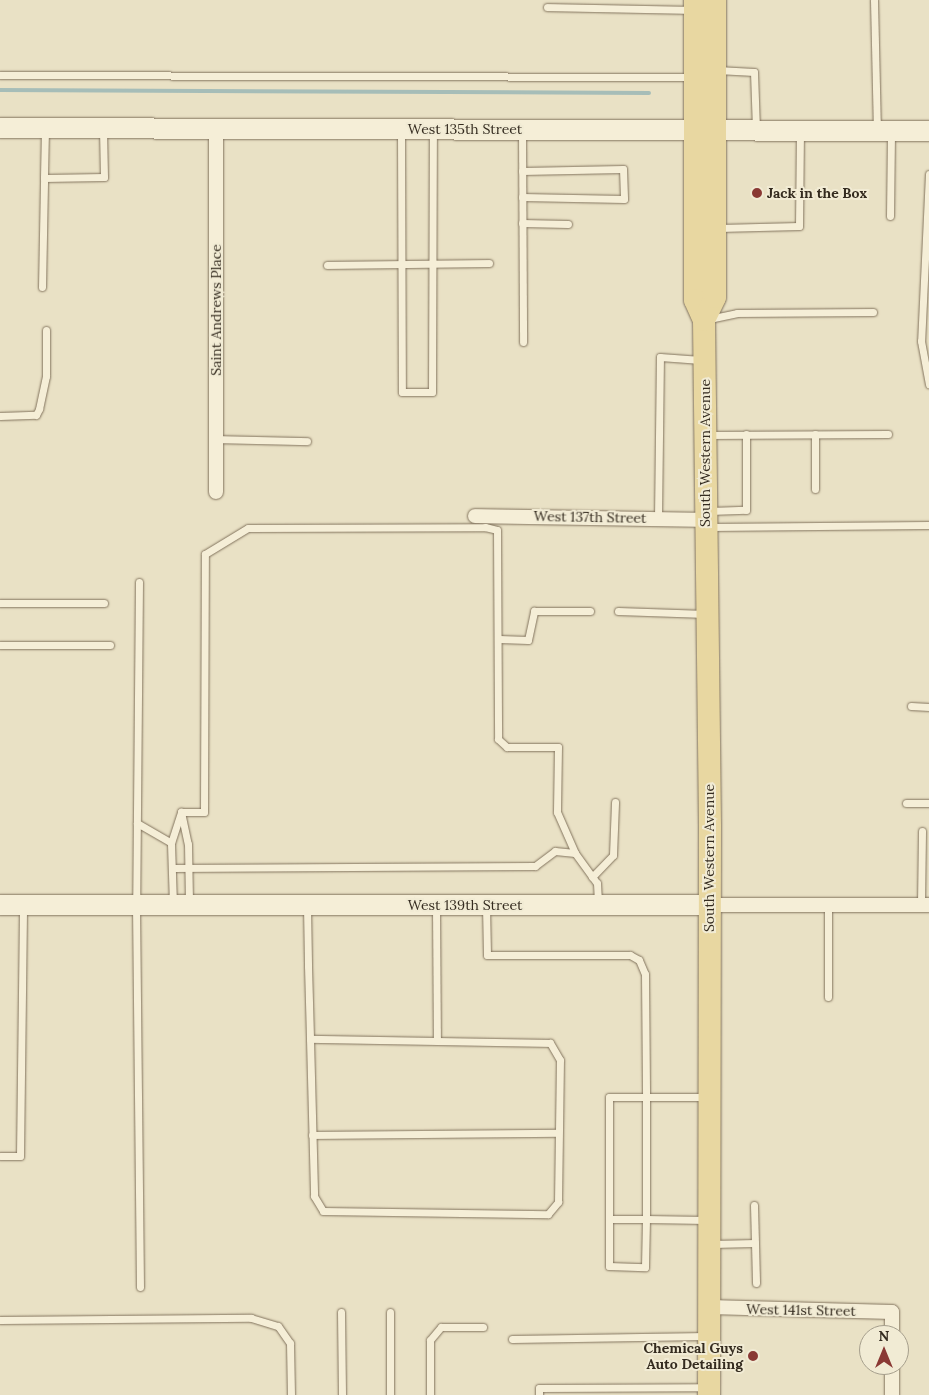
<!DOCTYPE html>
<style>
body{margin:0}
#map{position:relative;width:929px;height:1395px;overflow:hidden;background:#e9e1c5;font-family:Lora,serif}
div>[style]{position:absolute}
.stream>*{height:4px;margin:-2px;padding:0 2px;transform-origin:2px;border-radius:2px;background:#a6bdb8}
.roads{filter:drop-shadow(0 0 1px #82735d) drop-shadow(0 0 1px #82735d)}
.lane>*{height:7px;margin:-3.5px;padding:0 3.5px;transform-origin:3.5px;border-radius:3.5px;background:#f5eed7}
.street>*{height:14px;margin:-7px;padding:0 7px;transform-origin:7px;border-radius:7px;background:#f5eed7}
.secondary>*{height:20px;margin:-10px;padding:0 10px;transform-origin:10px;border-radius:10px;background:#f5eed7}
.primary>*{height:22px;margin:-11px;padding:0 11px;transform-origin:11px;border-radius:11px;background:#e8d7a1}
.dots>*{width:14px;height:14px;translate:-50% -50%;box-sizing:border-box;border:2px solid #f1ebd4;border-radius:50%}
span{translate:-50% -50%;white-space:nowrap;text-align:center;line-height:1.15;-webkit-text-stroke:4px #f1ebd4;paint-order:stroke}
.street-label{font-size:14px;color:#342b1f}
.poi-label{font-size:14px;color:#342b1f;font-weight:700}
.left{translate:0 -50%;text-align:left}
.right{translate:-100% -50%;text-align:right}
.north{position:absolute;left:859px;top:1325px;width:50px;height:50px;box-sizing:border-box;background:#f1ebd4;border:1px solid #a59e8c;border-radius:50%;rotate:0deg;font-size:14px;font-weight:700;line-height:20px;text-align:center;color:#342b1f}
.north::after{content:'';display:block;margin:auto;width:18px;height:22px;background:#8a3934;clip-path:polygon(50% 0,100% 100%,50% 72%,0 100%)}
</style>
<div id="map">
<div class="stream">
<div style="left:0;top:90px;width:649px;rotate:0.26deg"></div>
</div>
<div class="roads">
<div class="lane">
<div style="left:874px;top:0;width:129px;rotate:88.7deg"></div>
<div style="left:547px;top:7px;width:145px;rotate:1.2deg"></div>
<div style="left:717px;top:70px;width:37px;rotate:3deg"></div>
<div style="left:754px;top:72px;width:57px;rotate:88deg"></div>
<div style="left:0;top:75px;width:692px;rotate:0.17deg"></div>
<div style="left:45px;top:129px;width:49px;rotate:91.2deg"></div>
<div style="left:44px;top:178px;width:60px;rotate:-1deg"></div>
<div style="left:104px;top:177px;width:47px;rotate:-91.2deg"></div>
<div style="left:401px;top:132px;width:260px;rotate:89.8deg"></div>
<div style="left:402px;top:392px;width:30px"></div>
<div style="left:432px;top:392px;width:262px;rotate:-89.8deg"></div>
<div style="left:522px;top:132px;width:210px;rotate:89.7deg"></div>
<div style="left:522px;top:171px;width:101px;rotate:-1.1deg"></div>
<div style="left:623px;top:169px;width:30px;rotate:88deg"></div>
<div style="left:624px;top:199px;width:102px;rotate:-178.9deg"></div>
<div style="left:929px;top:174px;width:167px;rotate:92.7deg"></div>
<div style="left:921px;top:341px;width:44px;rotate:79.5deg"></div>
<div style="left:890px;top:216px;width:84px;rotate:-89.3deg"></div>
<div style="left:522px;top:223px;width:46px;rotate:1.2deg"></div>
<div style="left:719px;top:228px;width:80px;rotate:-1.4deg"></div>
<div style="left:799px;top:226px;width:94px;rotate:-89.4deg"></div>
<div style="left:327px;top:265px;width:162px;rotate:-0.7deg"></div>
<div style="left:42px;top:287px;width:109px;rotate:-88.9deg"></div>
<div style="left:709px;top:319px;width:29px;rotate:-12deg"></div>
<div style="left:737px;top:313px;width:136px;rotate:-0.4deg"></div>
<div style="left:0;top:416px;width:36px;rotate:-2deg"></div>
<div style="left:36px;top:415px;width:7px;rotate:-63deg"></div>
<div style="left:39px;top:409px;width:34px;rotate:-78deg"></div>
<div style="left:46px;top:376px;width:46px;rotate:-90deg"></div>
<div style="left:815px;top:434px;width:55px;rotate:90deg"></div>
<div style="left:707px;top:435px;width:181px;rotate:-0.3deg"></div>
<div style="left:216px;top:439px;width:91px;rotate:1.3deg"></div>
<div style="left:709px;top:511px;width:37px;rotate:-2deg"></div>
<div style="left:746px;top:510px;width:76px;rotate:-90deg"></div>
<div style="left:658px;top:518px;width:161px;rotate:-89.3deg"></div>
<div style="left:660px;top:357px;width:41px;rotate:4.2deg"></div>
<div style="left:709px;top:527px;width:220px;rotate:-0.5deg"></div>
<div style="left:139px;top:582px;width:323px;rotate:90.5deg"></div>
<div style="left:136px;top:905px;width:382px;rotate:89.4deg"></div>
<div style="left:0;top:603px;width:104px"></div>
<div style="left:618px;top:611px;width:88px;rotate:2deg"></div>
<div style="left:499px;top:639px;width:29px;rotate:2deg"></div>
<div style="left:528px;top:640px;width:30px;rotate:-78deg"></div>
<div style="left:534px;top:611px;width:56px"></div>
<div style="left:0;top:645px;width:110px"></div>
<div style="left:911px;top:706px;width:18px;rotate:3deg"></div>
<div style="left:906px;top:803px;width:23px"></div>
<div style="left:181px;top:812px;width:23px"></div>
<div style="left:204px;top:812px;width:258px;rotate:-89.8deg"></div>
<div style="left:205px;top:554px;width:50px;rotate:-31.2deg"></div>
<div style="left:248px;top:528px;width:237px;rotate:-0.2deg"></div>
<div style="left:485px;top:527px;width:12px;rotate:14deg"></div>
<div style="left:497px;top:530px;width:209px;rotate:89.7deg"></div>
<div style="left:498px;top:739px;width:12px;rotate:42deg"></div>
<div style="left:507px;top:747px;width:51px"></div>
<div style="left:558px;top:747px;width:65px;rotate:90.9deg"></div>
<div style="left:557px;top:812px;width:45px;rotate:66.3deg"></div>
<div style="left:181px;top:812px;width:33px;rotate:78deg"></div>
<div style="left:188px;top:844px;width:58px;rotate:89deg"></div>
<div style="left:137px;top:823px;width:39px;rotate:30deg"></div>
<div style="left:172px;top:868px;width:363px;rotate:-0.3deg"></div>
<div style="left:535px;top:866px;width:25px;rotate:-37deg"></div>
<div style="left:555px;top:851px;width:20px;rotate:6deg"></div>
<div style="left:575px;top:853px;width:37px;rotate:54deg"></div>
<div style="left:597px;top:883px;width:19px;rotate:87deg"></div>
<div style="left:592px;top:877px;width:30px;rotate:-46deg"></div>
<div style="left:613px;top:855px;width:53px;rotate:-87.8deg"></div>
<div style="left:828px;top:903px;width:94px;rotate:90deg"></div>
<div style="left:173px;top:904px;width:61px;rotate:-91.9deg"></div>
<div style="left:171px;top:843px;width:33px;rotate:-72deg"></div>
<div style="left:921px;top:904px;width:73px;rotate:-89.2deg"></div>
<div style="left:307px;top:906px;width:60px;rotate:89deg"></div>
<div style="left:308px;top:966px;width:73px;rotate:88.4deg"></div>
<div style="left:310px;top:1039px;width:157px;rotate:88.5deg"></div>
<div style="left:314px;top:1196px;width:17px;rotate:59deg"></div>
<div style="left:323px;top:1211px;width:225px;rotate:0.8deg"></div>
<div style="left:548px;top:1214px;width:16px;rotate:-50deg"></div>
<div style="left:558px;top:1202px;width:142px;rotate:-89.2deg"></div>
<div style="left:560px;top:1060px;width:20px;rotate:-120deg"></div>
<div style="left:550px;top:1043px;width:240px;rotate:-179deg"></div>
<div style="left:486px;top:906px;width:49px;rotate:88.8deg"></div>
<div style="left:487px;top:955px;width:143px"></div>
<div style="left:630px;top:955px;width:10px;rotate:29deg"></div>
<div style="left:639px;top:960px;width:15px;rotate:67deg"></div>
<div style="left:645px;top:974px;width:123px;rotate:89.5deg"></div>
<div style="left:646px;top:1097px;width:60px"></div>
<div style="left:436px;top:907px;width:134px;rotate:89.6deg"></div>
<div style="left:312px;top:1135px;width:246px;rotate:-0.5deg"></div>
<div style="left:0;top:1156px;width:20px"></div>
<div style="left:20px;top:1156px;width:250px;rotate:-89.3deg"></div>
<div style="left:754px;top:1205px;width:78px;rotate:88.5deg"></div>
<div style="left:609px;top:1219px;width:47px;rotate:90deg"></div>
<div style="left:609px;top:1266px;width:36px;rotate:2deg"></div>
<div style="left:645px;top:1267px;width:48px;rotate:-88.8deg"></div>
<div style="left:646px;top:1219px;width:37px;rotate:180deg"></div>
<div style="left:609px;top:1219px;width:122px;rotate:-90deg"></div>
<div style="left:609px;top:1097px;width:37px"></div>
<div style="left:646px;top:1097px;width:122px;rotate:90deg"></div>
<div style="left:646px;top:1219px;width:60px;rotate:1deg"></div>
<div style="left:712px;top:1244px;width:43px;rotate:-1.3deg"></div>
<div style="left:341px;top:1312px;width:83px;rotate:89.3deg"></div>
<div style="left:390px;top:1312px;width:83px;rotate:90deg"></div>
<div style="left:0;top:1320px;width:251px;rotate:-0.5deg"></div>
<div style="left:251px;top:1318px;width:28px;rotate:17deg"></div>
<div style="left:278px;top:1326px;width:21px;rotate:55deg"></div>
<div style="left:290px;top:1343px;width:52px;rotate:88.9deg"></div>
<div style="left:512px;top:1339px;width:194px;rotate:-0.9deg"></div>
<div style="left:430px;top:1395px;width:55px;rotate:-90deg"></div>
<div style="left:430px;top:1340px;width:17px;rotate:-50deg"></div>
<div style="left:441px;top:1327px;width:42px"></div>
<div style="left:539px;top:1395px;width:7px;rotate:-90deg"></div>
<div style="left:539px;top:1388px;width:167px;rotate:-0.3deg"></div>
</div>
<div class="street">
<div style="left:216px;top:129px;width:363px;rotate:90deg"></div>
<div style="left:475px;top:516px;width:229px;rotate:1deg"></div>
<div style="left:710px;top:905px;width:219px"></div>
<div style="left:709px;top:1307px;width:183px;rotate:1.6deg"></div>
<div style="left:892px;top:1312px;width:23px;rotate:90deg"></div>
<div style="left:892px;top:1395px;width:30px;rotate:-90deg"></div>
</div>
<div class="secondary">
<div style="left:0;top:128px;width:929px;rotate:0.19deg"></div>
<div style="left:0;top:905px;width:710px"></div>
</div>
<div class="primary">
<div style="left:695px;top:0;width:300px;rotate:90deg"></div>
<div style="left:695px;top:300px;width:22px;rotate:66deg"></div>
<div style="left:704px;top:320px;width:507px;rotate:89.32deg"></div>
<div style="left:710px;top:827px;width:568px;rotate:90.1deg"></div>
<div style="left:704px;top:320px;width:25px;rotate:-64deg"></div>
<div style="left:715px;top:297px;width:297px;rotate:-90deg"></div>
</div>
</div>
<div class="dots">
<div style="left:757px;top:193px;background:#8a3934"></div>
<div style="left:753px;top:1356px;background:#8a3934"></div>
</div>
<div class="street-label">
<span style="left:465px;top:129px">West 135th Street</span>
<span style="left:216px;top:310px;rotate:-90deg">Saint Andrews Place</span>
<span style="left:705px;top:453px;rotate:-90deg">South Western Avenue</span>
<span style="left:590px;top:517px;rotate:1deg">West 137th Street</span>
<span style="left:709px;top:858px;rotate:-90deg">South Western Avenue</span>
<span style="left:465px;top:905px">West 139th Street</span>
<span style="left:801px;top:1310px;rotate:1deg">West 141st Street</span>
</div>
<div class="poi-label">
<span class="left" style="left:767px;top:193px">Jack in the Box</span>
<span class="right" style="left:743px;top:1356px">Chemical Guys<br>Auto Detailing</span>
</div>
<div class="north">N</div>
</div>
